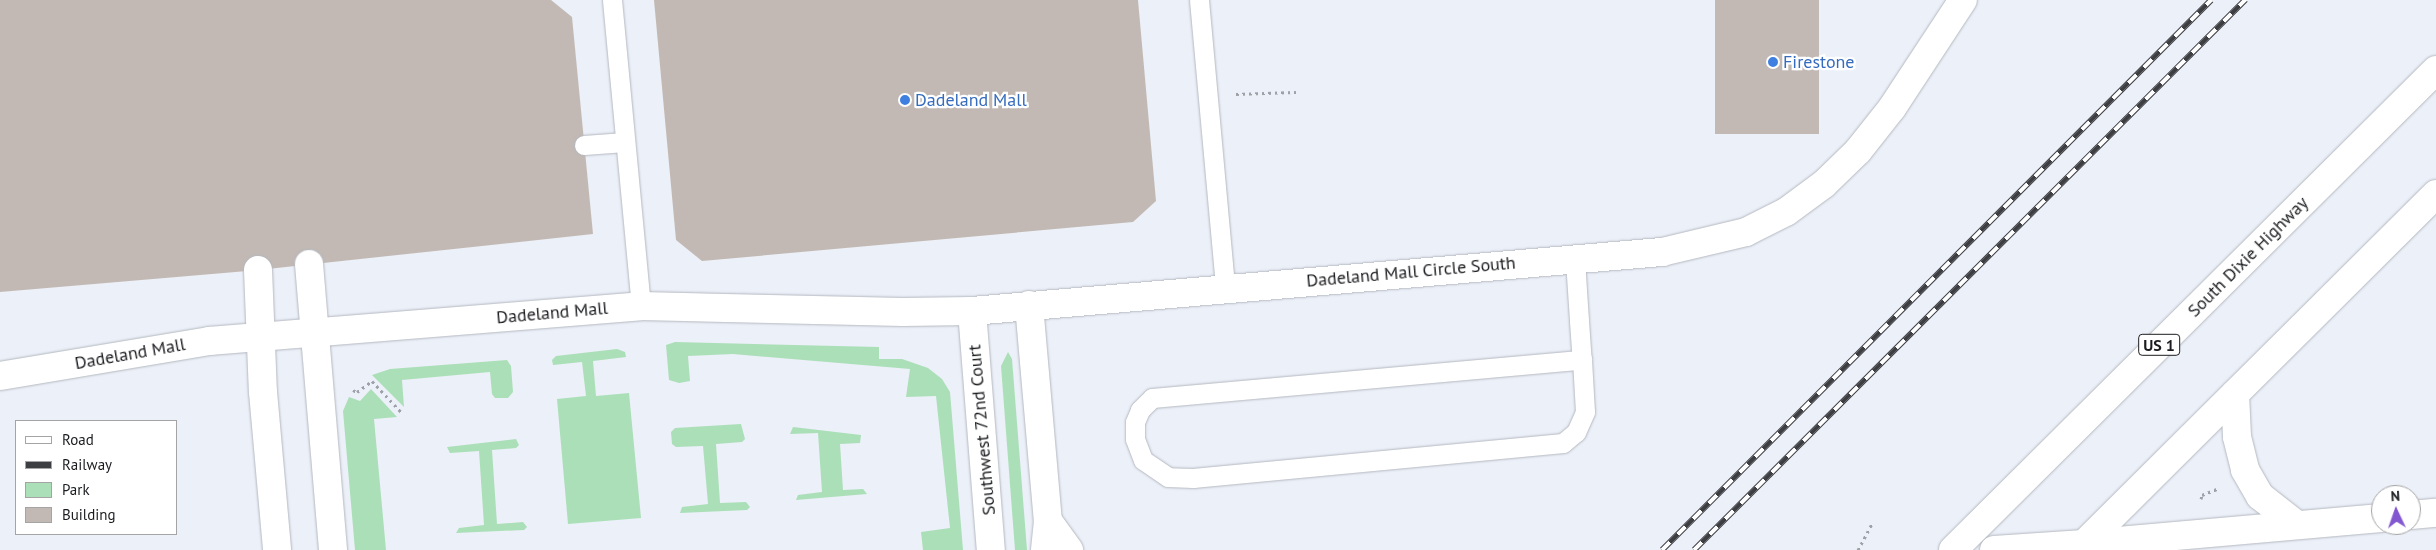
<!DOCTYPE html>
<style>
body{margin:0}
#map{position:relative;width:2436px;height:550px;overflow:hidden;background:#ecf0f8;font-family:"PT Sans",sans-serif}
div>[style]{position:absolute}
.green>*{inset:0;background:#abdfb8}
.building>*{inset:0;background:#c2b9b4;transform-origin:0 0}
.path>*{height:3px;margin-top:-1.5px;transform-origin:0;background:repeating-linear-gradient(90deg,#9ea1a7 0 2.5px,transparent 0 6.5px)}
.roads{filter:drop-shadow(0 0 1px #b4b8c0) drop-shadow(0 0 1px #b4b8c0)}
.lane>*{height:19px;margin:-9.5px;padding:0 9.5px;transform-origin:9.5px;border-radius:9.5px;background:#fff}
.street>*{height:28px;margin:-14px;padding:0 14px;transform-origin:14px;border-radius:14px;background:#fff}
.secondary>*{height:28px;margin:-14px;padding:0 14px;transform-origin:14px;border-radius:14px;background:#fff}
.primary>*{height:28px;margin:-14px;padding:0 14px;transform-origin:14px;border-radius:14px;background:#fff}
.highway>*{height:28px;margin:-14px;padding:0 14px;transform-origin:14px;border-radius:14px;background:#fff}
.rail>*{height:5.5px;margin-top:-2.75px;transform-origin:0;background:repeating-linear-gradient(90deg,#fff 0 11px,#3d3e42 0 22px);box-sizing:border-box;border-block:1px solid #3d3e42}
.dots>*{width:14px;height:14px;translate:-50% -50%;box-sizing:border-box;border:2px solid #fff;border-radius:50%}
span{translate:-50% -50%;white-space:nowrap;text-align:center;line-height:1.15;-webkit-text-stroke:4.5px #fff;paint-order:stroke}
.shield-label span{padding:1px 4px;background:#fff;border:1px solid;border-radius:4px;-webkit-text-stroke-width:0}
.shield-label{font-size:16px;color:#1b1c1f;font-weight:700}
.shop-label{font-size:18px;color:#366cbe}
.left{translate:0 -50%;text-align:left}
.street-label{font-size:18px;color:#1b1c1f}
.legend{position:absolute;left:15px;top:420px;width:162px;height:115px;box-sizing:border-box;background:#fff;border:1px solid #a4a4a5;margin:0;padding:6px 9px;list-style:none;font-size:15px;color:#1b1c1f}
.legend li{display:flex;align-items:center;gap:10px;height:25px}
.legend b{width:25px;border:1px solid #a4a4a5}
.north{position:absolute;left:2371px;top:485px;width:50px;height:50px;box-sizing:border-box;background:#fff;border:1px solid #a4a4a5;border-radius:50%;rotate:357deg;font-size:14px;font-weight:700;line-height:20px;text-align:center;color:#1b1c1f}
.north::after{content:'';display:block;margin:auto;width:18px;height:22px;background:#8257d0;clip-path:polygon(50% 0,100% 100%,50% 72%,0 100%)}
</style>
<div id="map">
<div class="green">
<div style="clip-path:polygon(675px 342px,879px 347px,879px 359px,902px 359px,928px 368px,942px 379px,950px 392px,963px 550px,923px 550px,921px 532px,950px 528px,936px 396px,906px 397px,910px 369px,733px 354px,688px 356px,690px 381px,679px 383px,669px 380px,666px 345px)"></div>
<div style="clip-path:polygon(617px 349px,625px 352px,626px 357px,593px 361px,596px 396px,629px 393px,641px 518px,568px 524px,557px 399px,586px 396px,582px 362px,553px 365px,552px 360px,556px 356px)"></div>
<div style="clip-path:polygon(1008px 352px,1012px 359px,1027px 550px,1015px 550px,1001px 366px)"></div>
<div style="clip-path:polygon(507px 360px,511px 366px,513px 392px,508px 398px,495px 398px,492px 394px,490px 372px,402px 380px,404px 407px,372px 375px,390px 369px)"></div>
<div style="clip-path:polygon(371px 389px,397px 417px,374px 419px,386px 550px,355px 550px,343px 411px,349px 397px,360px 401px)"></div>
<div style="clip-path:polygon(741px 424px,745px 439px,742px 442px,716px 444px,720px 503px,746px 502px,750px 507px,747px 510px,680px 513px,682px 507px,708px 504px,703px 446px,676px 447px,672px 444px,671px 432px,675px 428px)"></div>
<div style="clip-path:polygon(793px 427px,861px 435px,860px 443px,840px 444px,843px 490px,863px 489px,867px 494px,796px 500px,798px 495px,822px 492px,818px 433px,790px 434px)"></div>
<div style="clip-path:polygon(516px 439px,519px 445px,516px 448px,492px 450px,497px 524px,523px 522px,527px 527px,524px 530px,456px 533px,459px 528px,484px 525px,479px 451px,450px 453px,447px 447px)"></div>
</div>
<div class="building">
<div style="clip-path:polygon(0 0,551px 0,572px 17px,593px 234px,258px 270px,0 292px)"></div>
<div style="clip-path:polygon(654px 0,1138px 0,1156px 201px,1133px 222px,702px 261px,676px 240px)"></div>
<div style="left:1715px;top:0;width:104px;height:134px"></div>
</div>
<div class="path">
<div style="left:1236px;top:94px;width:60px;rotate:-1.9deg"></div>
<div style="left:353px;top:390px;width:4px;rotate:27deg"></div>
<div style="left:357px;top:392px;width:19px;rotate:-36deg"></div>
<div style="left:372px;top:381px;width:45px;rotate:46.8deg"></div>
<div style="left:2201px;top:499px;width:4px;rotate:-76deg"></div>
<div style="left:2202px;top:495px;width:16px;rotate:-22deg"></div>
<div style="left:1858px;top:550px;width:32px;rotate:-62deg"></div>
</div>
<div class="roads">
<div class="lane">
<div style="left:612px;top:0;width:307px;rotate:84.6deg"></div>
<div style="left:1199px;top:0;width:288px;rotate:84.8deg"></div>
<div style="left:584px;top:145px;width:41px;rotate:-4.2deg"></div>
<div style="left:1575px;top:260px;width:61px;rotate:86.2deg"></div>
<div style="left:1579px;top:321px;width:39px;rotate:86deg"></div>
<div style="left:1582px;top:360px;width:52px;rotate:86.7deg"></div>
<div style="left:1585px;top:412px;width:22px;rotate:114deg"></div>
<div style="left:1576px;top:432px;width:17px;rotate:140deg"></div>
<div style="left:1563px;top:443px;width:372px;rotate:174.6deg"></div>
<div style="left:1193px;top:478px;width:25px;rotate:-178deg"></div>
<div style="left:1168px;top:477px;width:30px;rotate:-146deg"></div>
<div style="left:1143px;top:460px;width:22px;rotate:-111deg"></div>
<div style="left:1135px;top:439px;width:17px;rotate:-90deg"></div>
<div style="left:1135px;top:422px;width:13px;rotate:-67deg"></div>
<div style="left:1140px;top:410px;width:17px;rotate:-45deg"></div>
<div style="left:1152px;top:398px;width:432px;rotate:-5.1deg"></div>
</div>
<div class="street">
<div style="left:309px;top:264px;width:287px;rotate:85.2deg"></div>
<div style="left:258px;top:270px;width:122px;rotate:87.7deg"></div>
<div style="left:263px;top:392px;width:159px;rotate:84.9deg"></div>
<div style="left:1029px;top:305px;width:217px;rotate:85deg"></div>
<div style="left:1048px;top:521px;width:29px;rotate:96deg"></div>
<div style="left:972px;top:311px;width:240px;rotate:85.5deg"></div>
<div style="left:0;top:376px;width:212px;rotate:-9.5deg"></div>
<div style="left:209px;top:341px;width:433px;rotate:-4.6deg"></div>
<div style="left:641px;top:306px;width:262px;rotate:1.3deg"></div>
<div style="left:903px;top:312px;width:69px;rotate:-0.8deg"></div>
<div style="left:972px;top:311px;width:693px;rotate:-4.89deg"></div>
<div style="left:1662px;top:252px;width:86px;rotate:-13.4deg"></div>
<div style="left:1746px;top:232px;width:45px;rotate:-26.6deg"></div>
<div style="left:1786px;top:212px;width:47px;rotate:-36.4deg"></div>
<div style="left:1824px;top:184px;width:47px;rotate:-44.1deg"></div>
<div style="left:1858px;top:151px;width:55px;rotate:-51.7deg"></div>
<div style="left:1892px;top:108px;width:129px;rotate:-56.7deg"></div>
<div style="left:1048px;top:521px;width:36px;rotate:54deg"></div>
</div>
<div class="secondary">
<div style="left:2411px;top:515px;width:25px;rotate:-5deg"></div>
<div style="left:2084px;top:544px;width:298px;rotate:-5deg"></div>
</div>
<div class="primary">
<div style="left:1994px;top:550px;width:90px;rotate:-3.8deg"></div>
</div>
<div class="highway">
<div style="left:2235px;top:394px;width:43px;rotate:87.3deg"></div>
<div style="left:2237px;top:437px;width:34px;rotate:76deg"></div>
<div style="left:2245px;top:470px;width:30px;rotate:60deg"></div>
<div style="left:2260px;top:496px;width:47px;rotate:38.1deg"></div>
<div style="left:1953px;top:550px;width:681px;rotate:-44.82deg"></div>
<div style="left:2078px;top:550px;width:505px;rotate:-44.84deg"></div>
</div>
</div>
<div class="rail">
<div style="left:1662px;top:550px;width:777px;rotate:-45.05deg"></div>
<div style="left:1694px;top:550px;width:779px;rotate:-44.95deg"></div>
</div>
<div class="dots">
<div style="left:1773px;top:62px;background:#3f7fe0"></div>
<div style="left:905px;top:100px;background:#3f7fe0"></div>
</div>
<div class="shield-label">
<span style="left:2159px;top:345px">US 1</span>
</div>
<div class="shop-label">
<span class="left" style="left:1783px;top:62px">Firestone</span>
<span class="left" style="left:915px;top:100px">Dadeland Mall</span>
</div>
<div class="street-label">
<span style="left:2248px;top:257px;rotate:-45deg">South Dixie Highway</span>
<span style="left:1411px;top:272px;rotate:-5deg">Dadeland Mall Circle South</span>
<span style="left:552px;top:313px;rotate:-5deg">Dadeland Mall</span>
<span style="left:130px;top:354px;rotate:-10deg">Dadeland Mall</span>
<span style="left:982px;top:430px;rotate:-95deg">Southwest 72nd Court</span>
</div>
<ul class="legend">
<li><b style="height:6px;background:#fff"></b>Road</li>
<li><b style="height:6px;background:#3d3e42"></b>Railway</li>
<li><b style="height:14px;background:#abdfb8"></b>Park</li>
<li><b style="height:14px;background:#c2b9b4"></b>Building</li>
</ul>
<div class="north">N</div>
</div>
